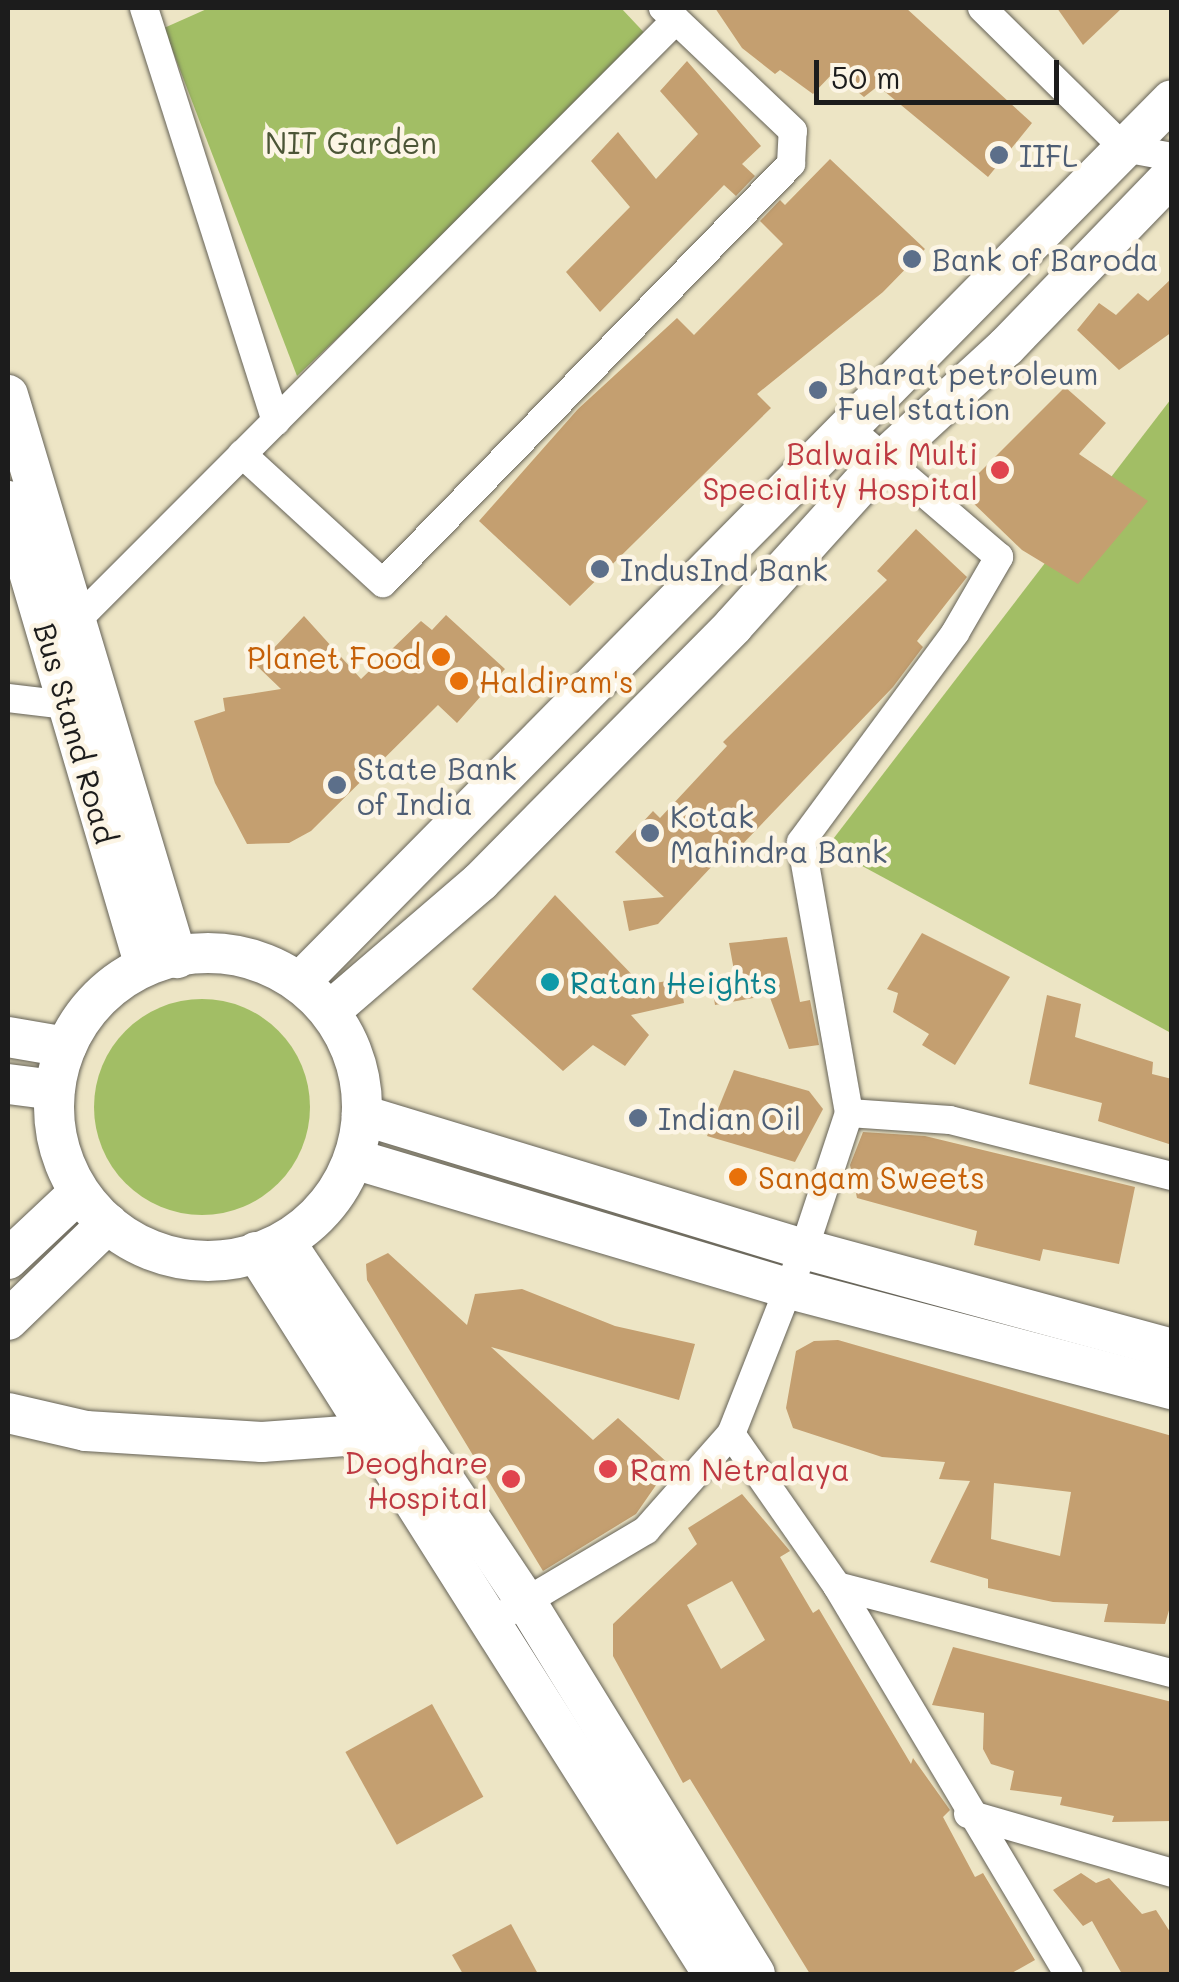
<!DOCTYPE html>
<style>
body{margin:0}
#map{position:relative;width:1179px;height:1982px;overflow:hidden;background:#ede5c5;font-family:Mali,sans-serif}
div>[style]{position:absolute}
.green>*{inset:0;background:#a2be65}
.round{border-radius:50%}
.building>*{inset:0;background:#c49f70;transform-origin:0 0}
.roads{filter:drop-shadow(0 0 2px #656257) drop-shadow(0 0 2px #656257)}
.street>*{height:28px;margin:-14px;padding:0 14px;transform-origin:14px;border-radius:14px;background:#fff}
.secondary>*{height:40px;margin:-20px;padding:0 20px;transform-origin:20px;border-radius:20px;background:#fff}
.secondary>.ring{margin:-20px;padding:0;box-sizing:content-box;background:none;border:40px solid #fff;border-radius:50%}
.dots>*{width:28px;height:28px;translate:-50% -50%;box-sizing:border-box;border:5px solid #fcf5e5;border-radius:50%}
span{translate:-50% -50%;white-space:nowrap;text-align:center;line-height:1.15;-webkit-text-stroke:9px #fcf5e5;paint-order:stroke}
.park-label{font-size:30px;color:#4b5536}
.service-label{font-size:30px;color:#4e5e75}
.left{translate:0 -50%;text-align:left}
.health-label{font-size:30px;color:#be3a42}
.right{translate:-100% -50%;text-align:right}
.food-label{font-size:30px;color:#c56008}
.street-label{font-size:30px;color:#1c1c1c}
.culture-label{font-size:30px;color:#0d838f}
.frame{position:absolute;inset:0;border:10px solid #1c1c1c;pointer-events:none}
.scale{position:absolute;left:814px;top:60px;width:245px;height:45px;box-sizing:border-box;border:5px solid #1c1c1c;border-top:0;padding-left:12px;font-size:30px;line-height:35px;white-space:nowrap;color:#1c1c1c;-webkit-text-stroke:8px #fcf5e5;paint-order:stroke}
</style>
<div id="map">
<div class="green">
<div style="clip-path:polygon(209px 8px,621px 8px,653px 42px,297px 376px,164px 28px)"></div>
<div style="clip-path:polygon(1171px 399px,1171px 1033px,827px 847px)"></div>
<div class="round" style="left:94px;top:999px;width:216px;height:216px"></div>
</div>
<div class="building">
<div style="clip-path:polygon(715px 8px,906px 8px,1032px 123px,988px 177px,878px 86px,864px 97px,834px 72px,813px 94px,780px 70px,775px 74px,742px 48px)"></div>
<div style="clip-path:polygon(1057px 8px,1122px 8px,1083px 45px)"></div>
<div style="clip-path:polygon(687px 61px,761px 146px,742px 164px,755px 176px,736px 196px,724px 185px,600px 312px,566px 272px,630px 207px,591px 161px,618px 132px,656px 179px,698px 134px,660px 91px)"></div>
<div style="clip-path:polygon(830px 159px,925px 249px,883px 292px,757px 394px,771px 408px,570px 606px,479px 521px,578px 409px,677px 318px,694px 335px,783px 244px,760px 221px,780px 200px,785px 205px)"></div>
<div style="clip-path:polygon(1172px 278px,1172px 332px,1119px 370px,1077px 330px,1099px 303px,1116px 315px,1138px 293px,1148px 301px)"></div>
<div style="clip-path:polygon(1065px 387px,1106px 423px,1079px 454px,1148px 501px,1078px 584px,1022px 550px,970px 500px,974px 478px)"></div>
<div style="clip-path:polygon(916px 529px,967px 577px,917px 641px,923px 647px,893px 687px,733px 854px,728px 849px,658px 924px,629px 931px,623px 901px,664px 897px,615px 852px,653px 811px,660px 818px,727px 746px,723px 742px,887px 580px,877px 571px)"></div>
<div style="clip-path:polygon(446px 615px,505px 669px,457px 723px,438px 705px,311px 831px,289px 843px,247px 844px,215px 783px,194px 721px,225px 711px,223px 698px,281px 689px,257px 666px,304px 616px,361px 679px,421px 621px,432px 630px)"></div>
<div style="clip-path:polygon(555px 895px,642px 985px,680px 979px,684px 1003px,631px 1015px,649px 1035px,625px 1066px,593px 1045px,563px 1071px,472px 989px)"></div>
<div style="clip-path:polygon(922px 933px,1010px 977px,955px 1065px,922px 1045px,929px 1034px,893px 1012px,898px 993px,887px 989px)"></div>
<div style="clip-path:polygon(787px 937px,800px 1002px,810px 1000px,819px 1045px,789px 1049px,769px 995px,715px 1005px,711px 979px,735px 976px,729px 943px)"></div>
<div style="clip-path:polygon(1047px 995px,1081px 1004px,1075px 1037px,1153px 1062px,1152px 1074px,1172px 1079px,1172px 1145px,1098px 1121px,1102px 1103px,1029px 1084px)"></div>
<div style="clip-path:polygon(734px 1070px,809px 1091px,823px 1109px,795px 1162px,707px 1136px)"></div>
<div style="clip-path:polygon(863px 1132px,925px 1136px,1135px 1187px,1119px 1264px,1043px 1249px,1040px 1261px,974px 1245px,977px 1231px,857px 1198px,850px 1165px)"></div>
<div style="clip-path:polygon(388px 1253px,467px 1325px,475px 1294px,522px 1289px,615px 1326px,695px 1344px,679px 1400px,491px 1347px,593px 1440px,618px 1418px,670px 1465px,636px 1514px,543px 1571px,367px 1280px,366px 1264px)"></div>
<div style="clip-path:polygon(evenodd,838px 1340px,1172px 1436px,1172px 1600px,1165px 1624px,1104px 1622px,1108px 1604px,1053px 1602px,988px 1588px,988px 1579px,930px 1562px,970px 1481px,939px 1479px,945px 1462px,882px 1457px,793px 1428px,786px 1408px,796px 1351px,814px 1341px,838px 1340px,994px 1483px,1071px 1492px,1060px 1556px,991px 1539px,994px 1483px)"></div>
<div style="clip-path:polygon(evenodd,742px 1494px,790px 1551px,780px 1557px,813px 1613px,819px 1609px,911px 1764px,913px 1758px,950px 1810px,943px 1817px,975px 1877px,983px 1873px,1035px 1960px,1010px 1974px,810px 1974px,690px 1779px,683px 1783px,613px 1656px,613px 1624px,697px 1544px,688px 1528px,742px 1494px,732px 1581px,765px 1640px,721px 1669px,687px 1605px,732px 1581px)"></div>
<div style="clip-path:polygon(953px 1647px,1172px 1702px,1172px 1821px,1112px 1822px,1114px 1816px,1060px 1805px,1062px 1797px,1010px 1790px,1014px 1771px,991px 1764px,983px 1749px,984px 1713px,932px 1705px)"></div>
<div style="left:432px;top:1704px;width:106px;height:99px;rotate:61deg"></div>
<div style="clip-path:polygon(1081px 1873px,1096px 1883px,1109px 1878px,1142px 1914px,1156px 1910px,1172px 1935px,1172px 1974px,1122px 1974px,1092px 1921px,1083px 1926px,1053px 1890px)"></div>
<div style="clip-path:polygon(511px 1924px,538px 1974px,463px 1974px,452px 1955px)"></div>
</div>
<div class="roads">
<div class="street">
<div style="left:144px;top:8px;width:434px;rotate:72.3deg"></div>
<div style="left:982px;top:8px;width:199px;rotate:44.6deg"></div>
<div style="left:1124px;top:148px;width:49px;rotate:10.6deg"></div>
<div style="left:242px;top:454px;width:191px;rotate:42.5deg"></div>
<div style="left:383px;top:583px;width:585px;rotate:-45.76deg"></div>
<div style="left:791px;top:164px;width:33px;rotate:-87deg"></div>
<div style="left:793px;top:131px;width:161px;rotate:-136.5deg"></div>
<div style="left:66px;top:631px;width:863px;rotate:-45.05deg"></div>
<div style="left:676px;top:20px;width:18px;rotate:-137deg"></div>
<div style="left:8px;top:698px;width:59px;rotate:6.8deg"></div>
<div style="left:849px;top:1113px;width:275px;rotate:-100deg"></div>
<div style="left:801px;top:842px;width:260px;rotate:-53.6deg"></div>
<div style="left:955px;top:633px;width:88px;rotate:-59.9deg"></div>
<div style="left:999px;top:557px;width:195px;rotate:-139.4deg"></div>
<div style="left:731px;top:1434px;width:185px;rotate:55.1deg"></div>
<div style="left:837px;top:1586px;width:452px;rotate:59.2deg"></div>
<div style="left:837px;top:1586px;width:346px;rotate:14.6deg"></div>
<div style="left:493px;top:1621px;width:178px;rotate:-30.7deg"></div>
<div style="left:646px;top:1530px;width:128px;rotate:-48.5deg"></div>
<div style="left:731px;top:1434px;width:199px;rotate:-68.5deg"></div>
<div style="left:804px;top:1249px;width:143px;rotate:-71.7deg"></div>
<div style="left:849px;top:1113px;width:101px;rotate:4deg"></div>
<div style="left:950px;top:1120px;width:229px;rotate:14.2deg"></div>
<div style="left:968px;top:1814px;width:212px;rotate:16.1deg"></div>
</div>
<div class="secondary">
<div style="left:8px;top:395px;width:588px;rotate:73.29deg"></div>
<div style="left:8px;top:501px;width:484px;rotate:73.6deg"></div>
<div class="ring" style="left:54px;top:953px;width:268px;height:268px"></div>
<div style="left:300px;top:982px;width:1240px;rotate:-45.33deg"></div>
<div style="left:330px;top:1011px;width:198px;rotate:-40.7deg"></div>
<div style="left:480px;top:882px;width:360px;rotate:-45.3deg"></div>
<div style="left:733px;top:626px;width:225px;rotate:-47.9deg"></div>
<div style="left:884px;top:459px;width:166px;rotate:-42.6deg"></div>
<div style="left:1006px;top:347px;width:239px;rotate:-46deg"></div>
<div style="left:8px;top:1037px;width:59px;rotate:9.8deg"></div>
<div style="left:8px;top:1084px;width:47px;rotate:7.3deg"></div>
<div style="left:362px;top:1115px;width:462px;rotate:16.9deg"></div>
<div style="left:804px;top:1249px;width:381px;rotate:15.2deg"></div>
<div style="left:354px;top:1159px;width:455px;rotate:16.6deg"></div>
<div style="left:790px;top:1289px;width:395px;rotate:14.7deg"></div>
<div style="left:285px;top:1242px;width:437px;rotate:56.2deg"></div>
<div style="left:528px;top:1605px;width:433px;rotate:58.4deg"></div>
<div style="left:256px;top:1252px;width:854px;rotate:57.67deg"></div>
<div style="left:8px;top:1259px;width:92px;rotate:-43.2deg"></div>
<div style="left:8px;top:1320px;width:139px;rotate:-44.1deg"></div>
<div style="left:8px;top:1413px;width:80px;rotate:13deg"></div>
<div style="left:86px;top:1431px;width:176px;rotate:3.6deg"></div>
<div style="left:262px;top:1442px;width:83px;rotate:-4.1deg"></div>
<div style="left:345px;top:1436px;width:49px;rotate:-17.7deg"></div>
</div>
</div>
<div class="dots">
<div style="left:999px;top:155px;background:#5c6f8a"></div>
<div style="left:912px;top:259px;background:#5c6f8a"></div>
<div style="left:818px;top:390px;background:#5c6f8a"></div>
<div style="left:1000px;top:470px;background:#e0444e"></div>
<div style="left:600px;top:569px;background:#5c6f8a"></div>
<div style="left:441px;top:657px;background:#e8710a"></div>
<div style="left:459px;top:681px;background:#e8710a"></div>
<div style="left:337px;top:785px;background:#5c6f8a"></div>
<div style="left:650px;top:833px;background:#5c6f8a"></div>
<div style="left:550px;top:982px;background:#0f9aa8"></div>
<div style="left:638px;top:1118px;background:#5c6f8a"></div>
<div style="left:738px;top:1177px;background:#e8710a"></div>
<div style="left:608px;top:1469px;background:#e0444e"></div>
<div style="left:511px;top:1479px;background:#e0444e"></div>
</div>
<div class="park-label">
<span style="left:351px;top:142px">NIT Garden</span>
</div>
<div class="service-label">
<span class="left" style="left:1019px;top:155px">IIFL</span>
<span class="left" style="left:932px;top:259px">Bank of Baroda</span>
<span class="left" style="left:838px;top:390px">Bharat petroleum<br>Fuel station</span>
<span class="left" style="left:620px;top:569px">IndusInd Bank</span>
<span class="left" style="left:357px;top:785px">State Bank<br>of India</span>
<span class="left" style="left:670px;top:833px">Kotak<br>Mahindra Bank</span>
<span class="left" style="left:658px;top:1118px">Indian Oil</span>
</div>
<div class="health-label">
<span class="right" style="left:978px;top:470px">Balwaik Multi<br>Speciality Hospital</span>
<span class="right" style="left:488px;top:1479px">Deoghare<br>Hospital</span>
<span class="left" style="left:630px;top:1469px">Ram Netralaya</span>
</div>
<div class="food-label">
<span class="right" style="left:421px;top:657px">Planet Food</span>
<span class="left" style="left:479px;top:681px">Haldiram's</span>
<span class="left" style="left:758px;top:1177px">Sangam Sweets</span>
</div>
<div class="street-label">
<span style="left:76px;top:733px;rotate:74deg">Bus Stand Road</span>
</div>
<div class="culture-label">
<span class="left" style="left:570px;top:982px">Ratan Heights</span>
</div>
<div class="frame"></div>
<div class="scale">50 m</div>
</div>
